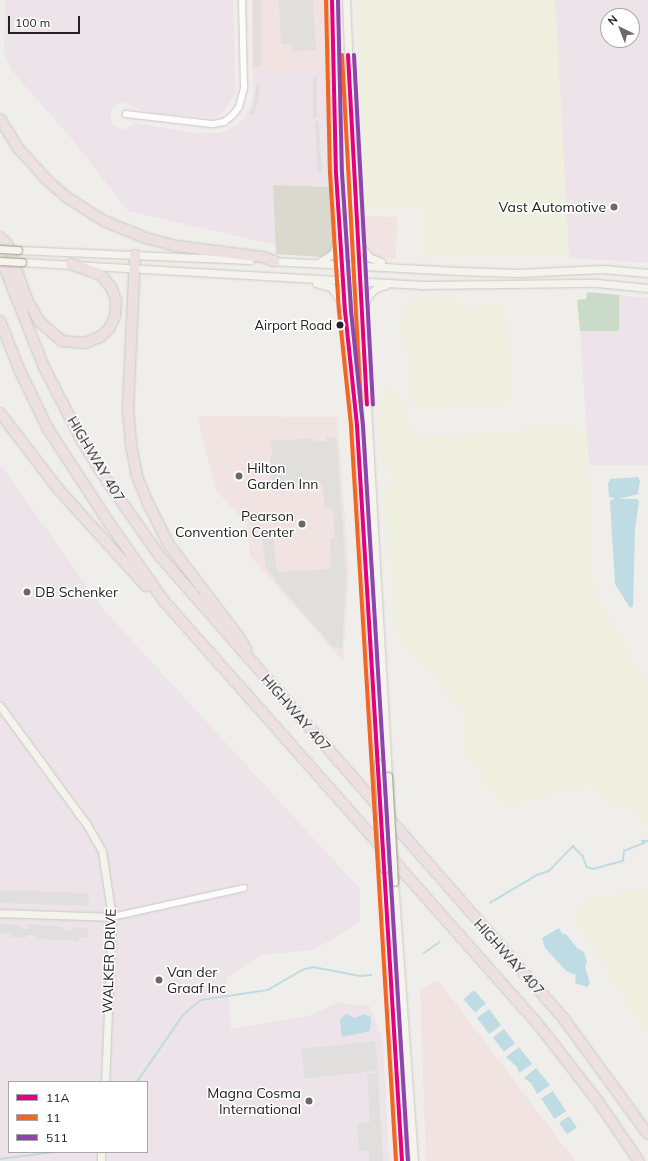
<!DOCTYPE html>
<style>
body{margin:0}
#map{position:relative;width:648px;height:1161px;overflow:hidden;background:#f0eeeb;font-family:Mulish,sans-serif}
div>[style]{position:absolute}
.commercial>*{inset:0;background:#f1e3e1;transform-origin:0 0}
.industrial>*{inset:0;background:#ede4e9}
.construction>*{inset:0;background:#d9d9cd}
.farmland>*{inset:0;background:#efefdf}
.cemetery>*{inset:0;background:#cadbca}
.parking>*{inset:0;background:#e0dfde;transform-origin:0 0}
.water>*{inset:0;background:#bfdbe3;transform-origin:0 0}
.pier>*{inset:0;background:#dedddd}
.stream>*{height:1.5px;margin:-0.75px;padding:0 0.75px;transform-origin:0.75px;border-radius:0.75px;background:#bfdbe3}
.roads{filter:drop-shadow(0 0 1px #c9c8c7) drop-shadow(0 0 1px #c9c8c7)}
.street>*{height:5.5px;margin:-2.75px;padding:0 2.75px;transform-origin:2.75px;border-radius:2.75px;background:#fdfcfc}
.secondary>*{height:7px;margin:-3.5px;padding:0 3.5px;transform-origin:3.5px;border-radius:3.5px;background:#f4f4ed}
.highway>*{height:10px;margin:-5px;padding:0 5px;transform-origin:5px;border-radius:5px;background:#ece0e2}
.bridges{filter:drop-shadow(0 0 1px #999a82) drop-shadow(0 0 1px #999a82)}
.secondary-bridge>*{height:7px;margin:-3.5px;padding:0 3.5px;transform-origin:3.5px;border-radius:3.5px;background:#f4f4ed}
.bus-1>*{height:4px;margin:-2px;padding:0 2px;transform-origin:2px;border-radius:2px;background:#e5007d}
.bus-2>*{height:4px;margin:-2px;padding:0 2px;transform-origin:2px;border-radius:2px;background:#f26522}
.bus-3>*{height:4px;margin:-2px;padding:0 2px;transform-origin:2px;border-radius:2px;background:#8e44ad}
.dots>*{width:11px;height:11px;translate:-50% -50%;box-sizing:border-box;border:2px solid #fff;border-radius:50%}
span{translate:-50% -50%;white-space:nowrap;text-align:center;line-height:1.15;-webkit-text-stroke:3px #fff;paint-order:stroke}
.bus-label{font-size:13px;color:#222}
.right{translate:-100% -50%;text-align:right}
.poi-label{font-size:14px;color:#222}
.left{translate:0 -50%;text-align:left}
.street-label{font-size:14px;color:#222}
.legend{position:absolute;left:8px;top:1081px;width:140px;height:72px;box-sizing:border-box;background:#fff;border:1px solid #a7a7a7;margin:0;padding:5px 7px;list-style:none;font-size:12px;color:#222}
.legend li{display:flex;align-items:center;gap:8px;height:20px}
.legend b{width:20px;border:1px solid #a7a7a7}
.north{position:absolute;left:600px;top:8px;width:40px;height:40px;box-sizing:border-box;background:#fff;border:1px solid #a7a7a7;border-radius:50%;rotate:317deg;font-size:11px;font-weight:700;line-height:16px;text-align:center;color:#222}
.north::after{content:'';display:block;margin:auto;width:14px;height:18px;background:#6a6968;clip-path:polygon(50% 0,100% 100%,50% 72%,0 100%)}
.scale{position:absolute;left:8px;top:16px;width:72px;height:18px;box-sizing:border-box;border:2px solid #222;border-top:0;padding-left:5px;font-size:12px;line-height:14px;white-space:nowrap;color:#222;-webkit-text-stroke:3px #fff;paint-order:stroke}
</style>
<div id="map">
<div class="commercial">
<div style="left:252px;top:0;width:75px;height:72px"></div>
<div style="clip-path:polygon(363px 216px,397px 217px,396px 259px,381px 258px,367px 249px)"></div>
<div style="clip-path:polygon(197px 416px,337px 417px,349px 571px,343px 661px,250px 556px,247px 523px,216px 491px)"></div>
<div style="clip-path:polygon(438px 980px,575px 1161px,426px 1161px,420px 990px)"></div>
</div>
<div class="industrial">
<div style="clip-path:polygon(5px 0,233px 0,236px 93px,224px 112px,214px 118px,150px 113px,122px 102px,111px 110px,111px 123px,123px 130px,135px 123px,196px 133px,219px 133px,232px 128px,243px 120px,250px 108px,253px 95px,253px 72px,328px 71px,330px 187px,273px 185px,276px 245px,128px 211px,75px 143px,12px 71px,4px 52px)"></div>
<div style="clip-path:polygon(evenodd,555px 0,648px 0,648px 263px,569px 258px,555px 0,608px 16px,632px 16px,632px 40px,608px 40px,608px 16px)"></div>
<div style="clip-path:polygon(619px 295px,648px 298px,648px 465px,589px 465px,580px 331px,619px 331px)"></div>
<div style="clip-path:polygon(evenodd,0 464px,104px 610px,360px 889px,360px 922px,314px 950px,260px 955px,227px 978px,231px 1029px,308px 1016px,337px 1003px,370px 1006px,383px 1041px,389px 1161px,0 1161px,0 464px,9px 1082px,147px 1082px,147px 1152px,9px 1152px,9px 1082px)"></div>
</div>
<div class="construction">
<div style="clip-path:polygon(273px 185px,330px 187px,334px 234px,333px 247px,329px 253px,321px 257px,276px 254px)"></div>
</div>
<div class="farmland">
<div style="clip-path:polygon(355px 0,555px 0,569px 258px,422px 257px,422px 208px,366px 210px)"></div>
<div style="clip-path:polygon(454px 296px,464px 310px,496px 302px,506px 313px,514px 397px,504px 406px,419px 409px,411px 405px,407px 391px,414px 373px,402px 342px,401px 310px,411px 298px)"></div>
<div style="clip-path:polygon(395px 387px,417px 434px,423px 437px,571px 426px,580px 429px,586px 437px,593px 546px,589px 561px,594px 573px,595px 593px,648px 685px,648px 827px,632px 811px,616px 808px,591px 785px,528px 799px,518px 806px,508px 806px,502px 804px,466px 756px,462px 747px,466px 715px,398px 639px,383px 496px,392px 479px,392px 472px,382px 460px,377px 415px,386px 388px)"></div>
<div style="clip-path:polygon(648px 891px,648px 1035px,577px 925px,578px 905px,600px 895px)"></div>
</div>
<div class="cemetery">
<div style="clip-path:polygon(587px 292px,619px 295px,619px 331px,580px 331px,577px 300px,586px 299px)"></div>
</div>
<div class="parking">
<div style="left:253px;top:0;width:8px;height:67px"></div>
<div style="clip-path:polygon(279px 0,313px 0,316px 50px,293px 51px,293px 45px,281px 44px)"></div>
<div style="left:313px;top:77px;width:4px;height:41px"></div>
<div style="clip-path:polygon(260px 85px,258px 102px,253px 115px,250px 113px,254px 103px,256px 86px)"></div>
<div style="left:319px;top:121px;width:50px;height:4px;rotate:87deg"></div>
<div style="clip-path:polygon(326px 437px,335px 437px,335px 442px,337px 442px,346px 576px,342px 648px,333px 647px,280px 587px,266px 567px,262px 539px,274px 538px,276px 568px,280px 572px,331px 569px,330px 539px,335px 538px,333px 509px,324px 508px,323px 487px,320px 483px,272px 484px,270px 455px,273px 454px,270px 440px,314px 439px,314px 442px,327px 441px)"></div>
<div style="left:0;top:890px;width:89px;height:13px;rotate:2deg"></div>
<div style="clip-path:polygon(0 924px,21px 925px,21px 929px,27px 929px,28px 924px,63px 927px,63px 930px,72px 931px,72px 927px,88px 928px,88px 938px,79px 937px,79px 941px,36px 939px,36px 935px,26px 935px,26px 938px,11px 937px,11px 934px,0 933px)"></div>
<div style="left:375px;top:1041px;width:30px;height:74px;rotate:84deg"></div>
<div style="clip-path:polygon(378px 1073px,383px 1161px,369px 1161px,369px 1151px,359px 1150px,357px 1124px,370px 1122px,367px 1074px)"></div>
</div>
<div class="water">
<div style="clip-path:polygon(638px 477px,640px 481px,638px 494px,619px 499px,637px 499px,639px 502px,635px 529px,633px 606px,630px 608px,615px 584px,610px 501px,615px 498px,609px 497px,608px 484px,610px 479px)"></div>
<div style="clip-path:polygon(559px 928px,562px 934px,566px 934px,577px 948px,584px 952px,587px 962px,585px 967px,590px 983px,587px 987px,575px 983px,576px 975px,566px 971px,545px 948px,542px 938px)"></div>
<div style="left:474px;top:990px;width:18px;height:14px;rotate:49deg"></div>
<div style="left:489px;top:1009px;width:20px;height:15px;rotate:53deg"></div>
<div style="clip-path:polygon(346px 1014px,355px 1018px,364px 1014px,371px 1017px,370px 1031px,342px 1037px,340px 1019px)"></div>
<div style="left:504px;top:1029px;width:18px;height:14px;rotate:52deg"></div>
<div style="clip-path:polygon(519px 1047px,532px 1064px,519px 1073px,517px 1067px,506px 1057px)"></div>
<div style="clip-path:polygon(536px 1068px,550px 1085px,537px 1094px,531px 1083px,524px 1078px)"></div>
<div style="left:553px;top:1091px;width:24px;height:14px;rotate:57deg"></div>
<div style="left:569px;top:1116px;width:14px;height:12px;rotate:56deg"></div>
</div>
<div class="pier">
<div style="clip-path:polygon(372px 763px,383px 763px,383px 776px,394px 775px,400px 882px,390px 883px,389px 869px,379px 870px)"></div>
</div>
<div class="stream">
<div style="left:490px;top:903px;width:55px;rotate:-30.8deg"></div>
<div style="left:537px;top:875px;width:13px;rotate:-18deg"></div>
<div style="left:549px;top:871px;width:35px;rotate:-46deg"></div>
<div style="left:573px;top:846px;width:14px;rotate:45deg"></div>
<div style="left:583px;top:856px;width:12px;rotate:70deg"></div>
<div style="left:587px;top:867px;width:6px;rotate:18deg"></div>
<div style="left:593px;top:869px;width:31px;rotate:-15deg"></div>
<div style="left:623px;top:861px;width:10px;rotate:-84deg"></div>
<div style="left:624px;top:851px;width:22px;rotate:-22deg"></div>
<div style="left:644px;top:843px;width:3px;rotate:-135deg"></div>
<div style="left:642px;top:841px;width:6px"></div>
<div style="left:424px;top:953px;width:19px;rotate:-35deg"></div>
<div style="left:137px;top:1082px;width:81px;rotate:-55.5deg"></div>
<div style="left:183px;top:1015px;width:23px;rotate:-40deg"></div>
<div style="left:201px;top:1000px;width:68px;rotate:-8.5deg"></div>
<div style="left:268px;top:990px;width:39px;rotate:-30deg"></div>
<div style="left:302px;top:970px;width:11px;rotate:-15deg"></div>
<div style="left:313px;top:967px;width:48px;rotate:10.8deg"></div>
<div style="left:360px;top:976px;width:11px;rotate:-5deg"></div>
<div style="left:0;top:1159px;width:55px;rotate:-7.3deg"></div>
</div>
<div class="roads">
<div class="street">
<div style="left:126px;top:114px;width:88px;rotate:6.6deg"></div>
<div style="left:213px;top:124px;width:11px;rotate:-10deg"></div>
<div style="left:224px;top:122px;width:10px;rotate:-37deg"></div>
<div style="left:232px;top:116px;width:11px;rotate:-52deg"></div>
<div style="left:239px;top:107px;width:20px;rotate:-75deg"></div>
<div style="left:244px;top:88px;width:88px;rotate:-91.3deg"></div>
<div style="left:112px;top:917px;width:135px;rotate:-12.4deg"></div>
</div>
<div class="secondary">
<div style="left:332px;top:0;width:173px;rotate:88.7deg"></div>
<div style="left:336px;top:173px;width:138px;rotate:86.3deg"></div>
<div style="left:345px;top:311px;width:116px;rotate:84deg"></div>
<div style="left:357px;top:426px;width:338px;rotate:86.4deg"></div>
<div style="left:346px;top:0;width:142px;rotate:87.6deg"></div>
<div style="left:352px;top:142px;width:635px;rotate:86.75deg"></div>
<div style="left:359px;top:244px;width:16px;rotate:52deg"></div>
<div style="left:369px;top:257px;width:13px;rotate:23deg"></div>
<div style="left:18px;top:250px;width:232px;rotate:2.5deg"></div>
<div style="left:271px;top:261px;width:187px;rotate:3.1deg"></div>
<div style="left:458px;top:271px;width:60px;rotate:1.9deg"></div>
<div style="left:518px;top:273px;width:85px;rotate:-2.7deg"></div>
<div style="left:603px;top:269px;width:45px;rotate:5.1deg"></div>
<div style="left:321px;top:261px;width:15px;rotate:-32deg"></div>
<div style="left:334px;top:253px;width:13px;rotate:-77deg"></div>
<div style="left:22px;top:262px;width:401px;rotate:3.3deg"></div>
<div style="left:422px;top:285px;width:175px;rotate:-0.7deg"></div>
<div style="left:597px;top:283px;width:51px;rotate:5.6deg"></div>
<div style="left:316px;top:283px;width:16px;rotate:15deg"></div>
<div style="left:331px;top:287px;width:19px;rotate:55deg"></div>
<div style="left:363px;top:308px;width:15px;rotate:-67deg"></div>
<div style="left:369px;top:294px;width:11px;rotate:-38deg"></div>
<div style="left:378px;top:287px;width:8px;rotate:-14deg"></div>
<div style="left:0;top:706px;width:147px;rotate:53.8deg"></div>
<div style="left:87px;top:825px;width:30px;rotate:60deg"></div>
<div style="left:102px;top:851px;width:67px;rotate:81.4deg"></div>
<div style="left:112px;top:917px;width:165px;rotate:92.4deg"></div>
<div style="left:384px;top:869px;width:293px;rotate:86.5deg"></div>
<div style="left:394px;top:882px;width:280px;rotate:85.9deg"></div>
<div style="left:0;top:913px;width:112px;rotate:2deg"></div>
<div style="left:101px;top:1161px;width:9px;rotate:-90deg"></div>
</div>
<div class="highway">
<div style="left:0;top:119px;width:34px;rotate:58deg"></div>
<div style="left:18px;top:148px;width:45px;rotate:47.7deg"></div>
<div style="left:48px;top:181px;width:23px;rotate:41deg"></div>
<div style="left:65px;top:196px;width:46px;rotate:32.7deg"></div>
<div style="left:104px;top:221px;width:45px;rotate:22deg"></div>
<div style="left:146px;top:238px;width:31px;rotate:15deg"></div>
<div style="left:176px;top:246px;width:87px;rotate:7.3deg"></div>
<div style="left:262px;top:257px;width:13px;rotate:18deg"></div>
<div style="left:0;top:237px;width:10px;rotate:45deg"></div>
<div style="left:7px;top:244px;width:62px;rotate:70.1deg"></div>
<div style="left:28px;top:302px;width:23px;rotate:59deg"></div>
<div style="left:40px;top:322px;width:29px;rotate:41deg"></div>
<div style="left:62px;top:341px;width:23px;rotate:5deg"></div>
<div style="left:85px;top:343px;width:16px;rotate:-22deg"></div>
<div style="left:100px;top:337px;width:12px;rotate:-42deg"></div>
<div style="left:109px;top:329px;width:14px;rotate:-65deg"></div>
<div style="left:115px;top:316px;width:16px;rotate:-86deg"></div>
<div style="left:116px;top:300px;width:14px;rotate:-111deg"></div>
<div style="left:111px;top:287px;width:16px;rotate:-130deg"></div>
<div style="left:101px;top:275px;width:32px;rotate:-160deg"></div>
<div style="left:135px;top:255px;width:154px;rotate:92.6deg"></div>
<div style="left:128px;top:409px;width:36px;rotate:85deg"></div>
<div style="left:131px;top:445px;width:32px;rotate:79deg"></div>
<div style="left:137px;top:476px;width:31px;rotate:68deg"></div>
<div style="left:149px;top:505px;width:45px;rotate:63.4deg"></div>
<div style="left:169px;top:545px;width:116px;rotate:52.7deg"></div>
<div style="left:239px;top:637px;width:14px;rotate:60deg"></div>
<div style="left:0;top:256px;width:119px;rotate:68.4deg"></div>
<div style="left:44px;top:367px;width:83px;rotate:62.8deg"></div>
<div style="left:82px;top:441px;width:47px;rotate:58deg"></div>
<div style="left:107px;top:481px;width:90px;rotate:54.9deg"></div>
<div style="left:159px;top:555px;width:616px;rotate:48.88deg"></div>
<div style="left:564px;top:1019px;width:142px;rotate:53.9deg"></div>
<div style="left:0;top:321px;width:52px;rotate:68.4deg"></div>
<div style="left:19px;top:369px;width:67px;rotate:64.2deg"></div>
<div style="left:48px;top:429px;width:108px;rotate:57deg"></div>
<div style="left:107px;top:520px;width:99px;rotate:54.9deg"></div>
<div style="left:164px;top:601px;width:563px;rotate:48.53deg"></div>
<div style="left:537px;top:1023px;width:98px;rotate:52.1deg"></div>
<div style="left:597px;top:1100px;width:74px;rotate:55.5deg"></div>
<div style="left:0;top:413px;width:97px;rotate:52.5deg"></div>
<div style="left:59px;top:490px;width:130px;rotate:47.8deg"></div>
</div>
</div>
<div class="bridges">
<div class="secondary-bridge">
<div style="left:0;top:249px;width:18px;rotate:3deg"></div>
<div style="left:0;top:261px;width:22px;rotate:3deg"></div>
<div style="left:378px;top:763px;width:106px;rotate:86.8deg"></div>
<div style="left:388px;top:776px;width:106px;rotate:86.8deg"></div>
</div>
</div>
<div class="bus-1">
<div style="left:332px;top:0;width:173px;rotate:88.7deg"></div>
<div style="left:336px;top:173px;width:138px;rotate:86.3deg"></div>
<div style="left:345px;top:311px;width:116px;rotate:84deg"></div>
<div style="left:357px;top:426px;width:736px;rotate:86.5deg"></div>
<div style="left:348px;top:55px;width:350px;rotate:86.9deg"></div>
</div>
<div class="bus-2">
<div style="left:326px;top:0;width:173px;rotate:88.7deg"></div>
<div style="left:330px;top:173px;width:138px;rotate:86.3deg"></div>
<div style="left:339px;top:311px;width:116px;rotate:84deg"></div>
<div style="left:351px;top:426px;width:736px;rotate:86.5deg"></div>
<div style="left:342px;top:55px;width:350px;rotate:86.9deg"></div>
</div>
<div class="bus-3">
<div style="left:338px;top:0;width:173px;rotate:88.7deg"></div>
<div style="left:342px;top:173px;width:137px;rotate:86.2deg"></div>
<div style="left:351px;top:310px;width:117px;rotate:84.1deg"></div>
<div style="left:363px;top:426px;width:736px;rotate:86.5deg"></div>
<div style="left:354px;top:55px;width:350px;rotate:86.9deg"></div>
</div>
<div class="dots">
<div style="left:614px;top:207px;background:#6a6968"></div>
<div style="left:340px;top:325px;background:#222"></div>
<div style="left:239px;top:476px;background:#6a6968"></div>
<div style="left:302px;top:524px;background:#6a6968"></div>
<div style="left:27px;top:592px;background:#6a6968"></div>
<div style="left:159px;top:980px;background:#6a6968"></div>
<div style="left:309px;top:1101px;background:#6a6968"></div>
</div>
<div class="bus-label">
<span class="right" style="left:332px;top:325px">Airport Road</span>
</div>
<div class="poi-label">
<span class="right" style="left:606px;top:207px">Vast Automotive</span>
<span class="left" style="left:247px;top:476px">Hilton<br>Garden Inn</span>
<span class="right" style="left:294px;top:524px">Pearson<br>Convention Center</span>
<span class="left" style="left:35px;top:592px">DB Schenker</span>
<span class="left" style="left:167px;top:980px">Van der<br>Graaf Inc</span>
<span class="right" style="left:301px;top:1101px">Magna Cosma<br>International</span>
</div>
<div class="street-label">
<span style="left:96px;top:459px;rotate:59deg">HIGHWAY 407</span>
<span style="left:296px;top:713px;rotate:49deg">HIGHWAY 407</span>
<span style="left:509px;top:957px;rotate:48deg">HIGHWAY 407</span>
<span style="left:109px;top:961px;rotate:-88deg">WALKER DRIVE</span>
</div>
<ul class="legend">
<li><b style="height:5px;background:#e5007d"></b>11A</li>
<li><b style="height:5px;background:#f26522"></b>11</li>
<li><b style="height:5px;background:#8e44ad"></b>511</li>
</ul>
<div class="north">N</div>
<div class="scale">100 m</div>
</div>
